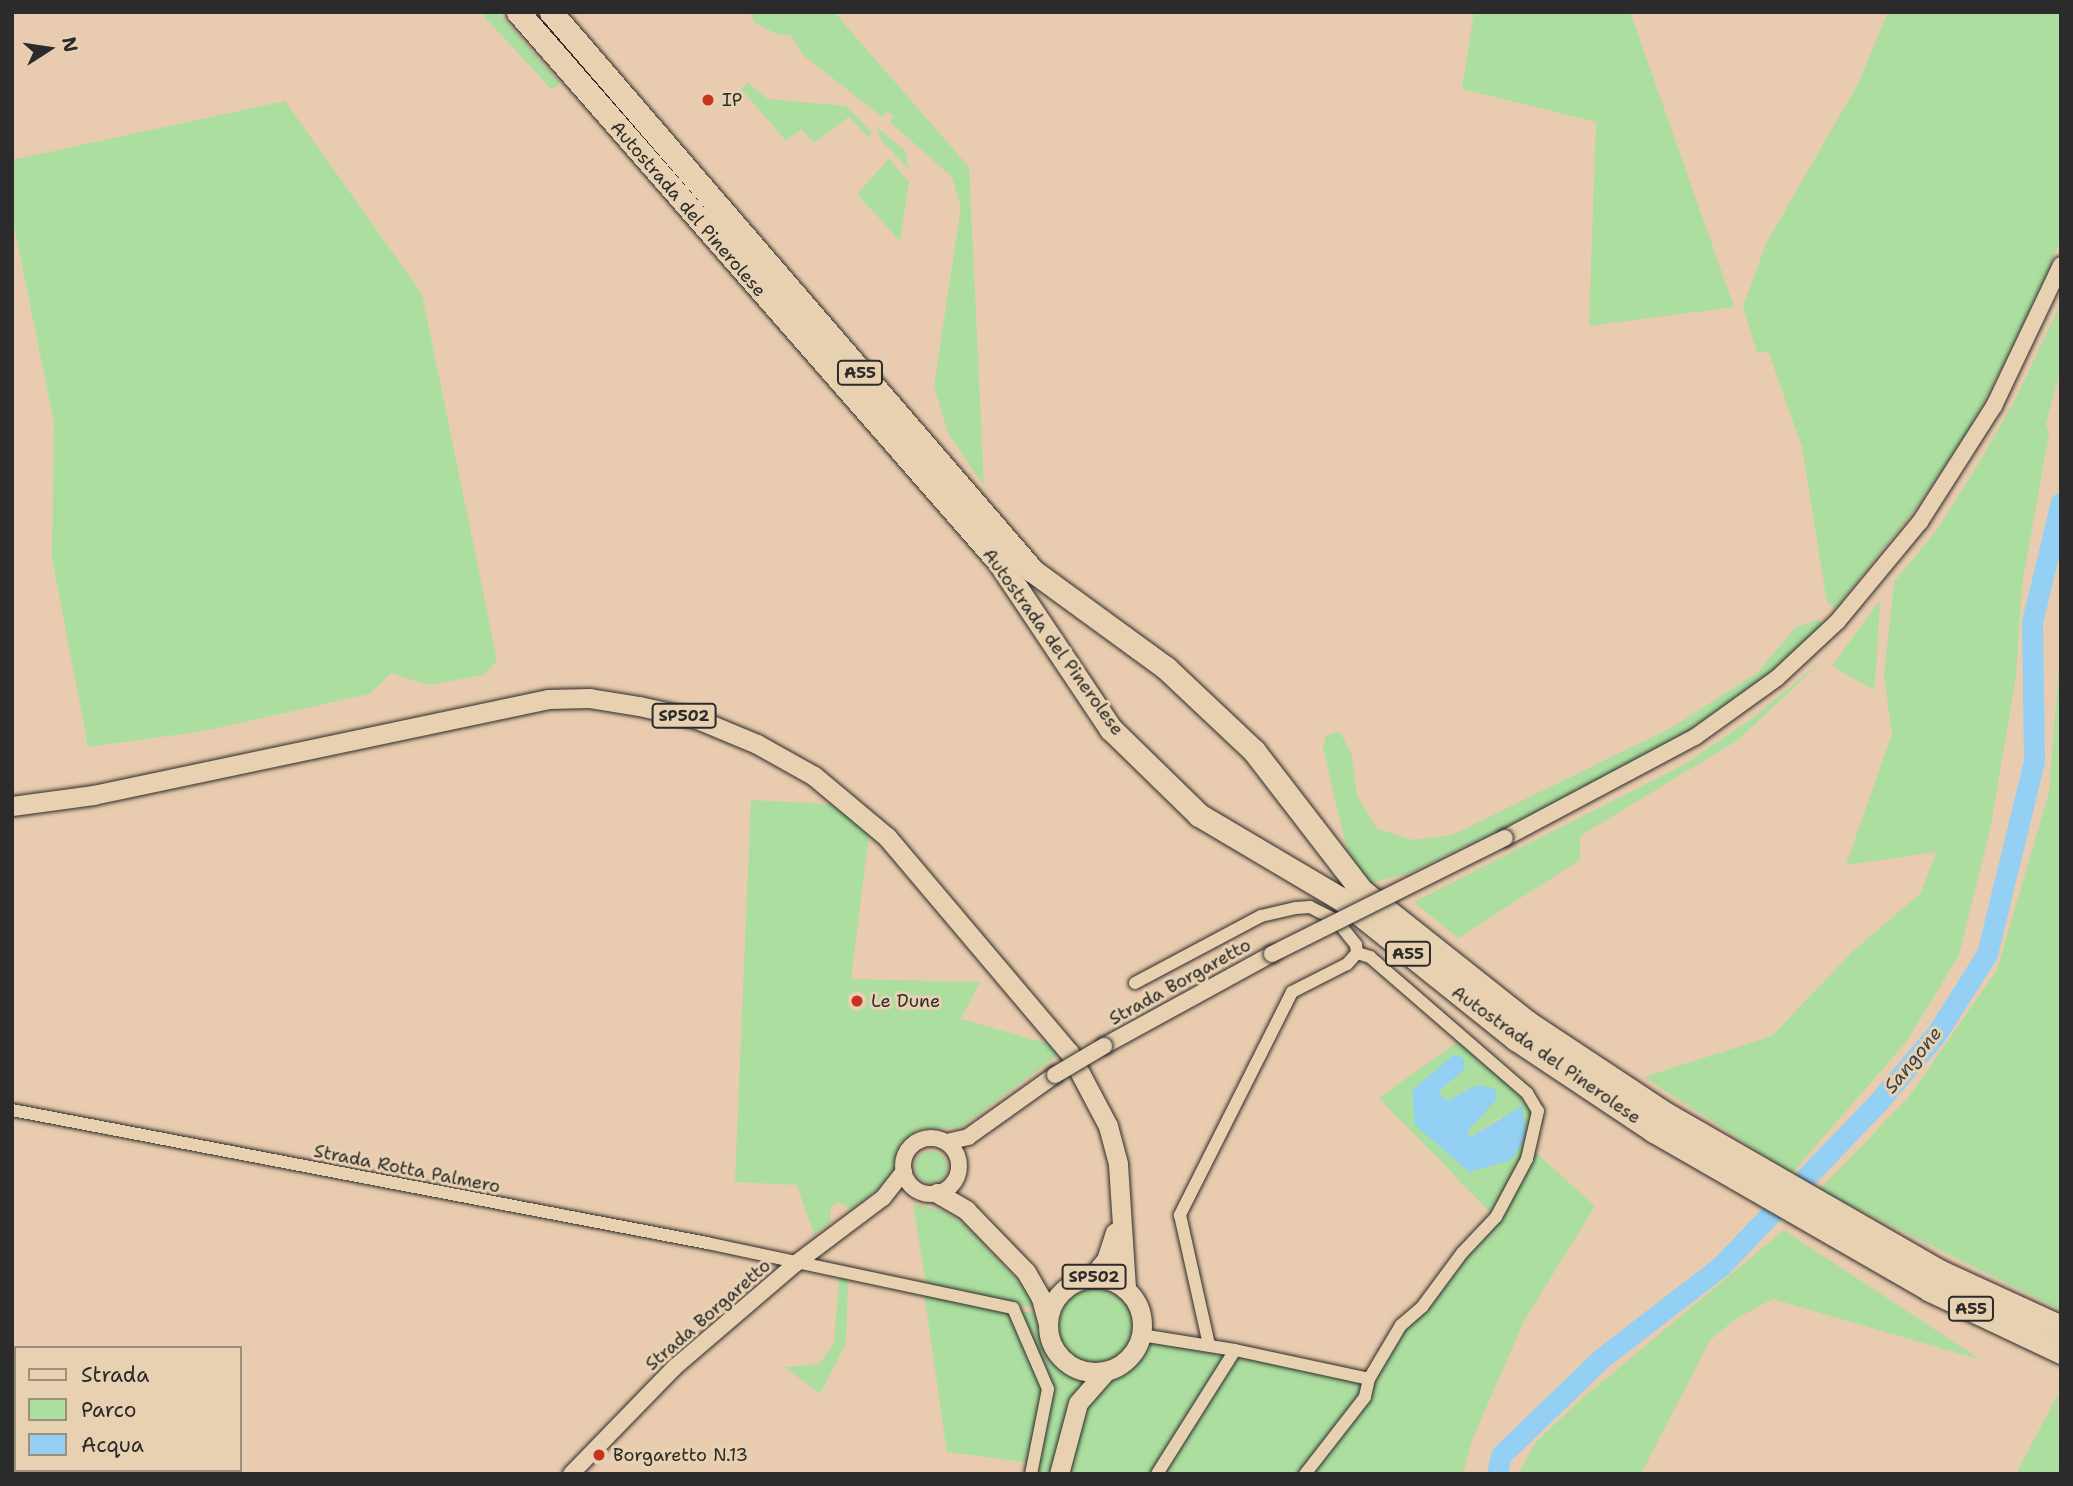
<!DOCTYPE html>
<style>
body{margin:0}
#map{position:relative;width:2073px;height:1486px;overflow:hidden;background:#e9ccaf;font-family:"Shantell Sans",sans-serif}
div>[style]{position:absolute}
.green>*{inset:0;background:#abde9f}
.round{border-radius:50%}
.water>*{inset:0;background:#93d0f3}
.river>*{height:21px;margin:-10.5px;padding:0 10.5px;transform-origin:10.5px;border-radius:10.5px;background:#93d0f3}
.roads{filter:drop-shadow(0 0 2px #2b2b2b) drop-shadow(0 0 2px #2b2b2b)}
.minor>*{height:12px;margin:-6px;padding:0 6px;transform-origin:6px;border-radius:6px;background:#e7d1b1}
.tertiary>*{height:16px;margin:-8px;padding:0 8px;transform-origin:8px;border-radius:8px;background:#e7d1b1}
.tertiary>.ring{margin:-8px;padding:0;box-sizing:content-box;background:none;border:16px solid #e7d1b1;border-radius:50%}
.primary>*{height:19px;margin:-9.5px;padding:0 9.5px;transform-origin:9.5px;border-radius:9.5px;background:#e7d1b1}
.primary>.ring{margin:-9.5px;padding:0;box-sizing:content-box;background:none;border:19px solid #e7d1b1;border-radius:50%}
.motorway>*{height:23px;margin:-11.5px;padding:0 11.5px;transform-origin:11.5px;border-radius:11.5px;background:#e7d1b1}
.bridges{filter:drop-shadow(0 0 2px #2b2b2b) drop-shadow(0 0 2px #2b2b2b)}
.tertiary-bridge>*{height:16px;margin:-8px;padding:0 8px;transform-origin:8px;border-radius:8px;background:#e7d1b1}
.dots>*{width:19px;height:19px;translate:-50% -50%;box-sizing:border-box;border:4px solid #e7d1b1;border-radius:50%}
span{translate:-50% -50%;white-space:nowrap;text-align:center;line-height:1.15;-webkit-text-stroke:6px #e7d1b1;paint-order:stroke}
.shield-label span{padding:2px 5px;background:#e7d1b1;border:2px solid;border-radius:5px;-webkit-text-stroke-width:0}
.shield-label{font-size:16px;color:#2b2b2b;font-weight:700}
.poi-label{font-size:18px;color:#2b2b2b}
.left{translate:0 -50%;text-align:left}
.street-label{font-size:18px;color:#2b2b2b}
.water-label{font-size:19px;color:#3b4449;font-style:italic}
.frame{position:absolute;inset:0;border:14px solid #2b2b2b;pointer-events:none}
.legend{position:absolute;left:14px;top:1346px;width:228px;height:126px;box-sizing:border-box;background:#e7d1b1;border:2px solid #9c8f7b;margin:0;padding:9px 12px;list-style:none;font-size:21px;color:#2b2b2b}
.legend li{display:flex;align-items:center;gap:14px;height:35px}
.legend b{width:35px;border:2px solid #9c8f7b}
.north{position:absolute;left:14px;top:14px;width:70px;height:70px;-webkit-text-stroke:5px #e7d1b1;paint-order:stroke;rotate:78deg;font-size:19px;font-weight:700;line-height:28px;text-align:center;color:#2b2b2b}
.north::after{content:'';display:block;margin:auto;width:24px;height:32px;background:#2b2b2b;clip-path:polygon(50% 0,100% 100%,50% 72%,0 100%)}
</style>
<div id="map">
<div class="green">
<div style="clip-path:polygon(480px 12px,498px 12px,560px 83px,552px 90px)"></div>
<div style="clip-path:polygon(750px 12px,834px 12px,969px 167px,984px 486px,948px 433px,934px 386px,961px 207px,952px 177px,890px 122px,893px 116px,887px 111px,882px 117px,802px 54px,791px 35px,778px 35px,754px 22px)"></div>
<div style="clip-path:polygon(1474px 12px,1630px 12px,1734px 307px,1589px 326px,1596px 122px,1462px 89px)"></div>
<div style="clip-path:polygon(1888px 12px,2061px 12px,2061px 238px,2039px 293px,1971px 428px,1920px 503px,1835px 609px,1827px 602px,1802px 447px,1768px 351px,1757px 353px,1743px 307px,1766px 244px,1859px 82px)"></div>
<div style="clip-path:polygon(748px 83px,768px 99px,846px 106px,872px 133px,869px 138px,849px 117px,814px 143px,801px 129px,786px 141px,741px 89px)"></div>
<div style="clip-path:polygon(285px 101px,422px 294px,497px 660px,484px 675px,428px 685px,391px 673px,369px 694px,204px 731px,88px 747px,52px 557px,54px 423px,12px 215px,12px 160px)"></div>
<div style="clip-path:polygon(877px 127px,904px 150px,909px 169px,881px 140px)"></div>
<div style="clip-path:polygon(889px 159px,909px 182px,900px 241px,857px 194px)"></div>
<div style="clip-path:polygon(2058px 309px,2061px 367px,2046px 424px,2049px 434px,2022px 585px,2016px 676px,1990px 830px,1959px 955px,1907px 1041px,1792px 1173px,1644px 1077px,1772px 1036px,1852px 952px,1921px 893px,1936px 852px,1846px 865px,1892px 734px,1884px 675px,1894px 582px,1936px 531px,1977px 466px,2015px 400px)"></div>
<div style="clip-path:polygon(1880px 600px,1876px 669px,1874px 690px,1832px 666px)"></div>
<div style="clip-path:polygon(1818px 619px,1823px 626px,1764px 680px,1694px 730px,1634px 765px,1412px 872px,1369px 884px,1347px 851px,1323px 747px,1326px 735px,1339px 731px,1351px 752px,1357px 795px,1377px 829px,1413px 840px,1452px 835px,1671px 728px,1757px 673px,1795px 628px)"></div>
<div style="clip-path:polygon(2061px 640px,2061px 1310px,1819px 1190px,1908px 1098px,1997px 970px,2049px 792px)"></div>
<div style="clip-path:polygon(1822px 661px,1738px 740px,1580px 836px,1580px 860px,1458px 938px,1414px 902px,1685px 764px,1747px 722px)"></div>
<div style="clip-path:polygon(751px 800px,842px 805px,869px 834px,851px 979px,980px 982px,961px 1019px,1066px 1049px,961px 1127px,916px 1130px,898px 1146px,894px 1178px,851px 1209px,837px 1202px,831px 1206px,830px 1222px,814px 1235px,797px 1185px,735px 1182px)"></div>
<div style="clip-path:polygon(evenodd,1459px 1041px,1524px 1095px,1533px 1107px,1534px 1120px,1516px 1177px,1493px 1215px,1379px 1098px,1459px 1041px,1464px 1070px,1438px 1092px,1447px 1102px,1477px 1085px,1497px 1099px,1468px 1131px,1469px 1138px,1503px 1116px,1469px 1172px,1413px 1090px,1464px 1070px)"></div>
<div style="clip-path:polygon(1532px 1149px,1595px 1206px,1524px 1321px,1472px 1440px,1463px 1474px,1161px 1474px,1237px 1353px,1362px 1382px,1394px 1337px,1476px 1239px)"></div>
<div class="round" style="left:915px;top:1151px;width:32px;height:32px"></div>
<div style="clip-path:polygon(913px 1204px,944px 1211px,965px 1225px,1032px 1296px,1038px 1309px,926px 1284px)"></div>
<div style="clip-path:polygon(1784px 1230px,1981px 1360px,1773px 1299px,1737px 1318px,1710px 1340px,1641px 1474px,1518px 1474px,1536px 1442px,1576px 1404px)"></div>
<div style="clip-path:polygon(839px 1279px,848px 1279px,846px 1343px,820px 1394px,785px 1367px,819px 1364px,834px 1343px)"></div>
<div style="clip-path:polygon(1091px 1287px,1120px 1296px,1130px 1308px,1134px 1331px,1209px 1345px,1225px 1359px,1153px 1474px,1039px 1474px,1040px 1464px,947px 1452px,924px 1293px,1059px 1318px,1069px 1298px)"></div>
<div style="clip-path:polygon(2058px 1394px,2059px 1474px,2016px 1474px)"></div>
</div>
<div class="water">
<div style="clip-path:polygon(1455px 1054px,1464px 1059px,1464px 1070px,1438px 1092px,1447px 1101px,1477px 1085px,1495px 1089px,1497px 1099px,1468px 1131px,1469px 1138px,1522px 1106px,1526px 1136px,1511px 1160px,1469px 1172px,1415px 1125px,1412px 1090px)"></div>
</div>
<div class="river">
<div style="left:1497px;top:1474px;width:19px;rotate:-78deg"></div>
<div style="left:1501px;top:1455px;width:141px;rotate:-43.9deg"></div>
<div style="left:1603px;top:1357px;width:148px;rotate:-37.6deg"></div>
<div style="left:1720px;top:1267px;width:230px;rotate:-46.2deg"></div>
<div style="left:1879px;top:1101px;width:89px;rotate:-49.5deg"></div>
<div style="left:1937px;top:1033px;width:93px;rotate:-57.7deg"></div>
<div style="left:1987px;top:954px;width:199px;rotate:-76.3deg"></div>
<div style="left:2034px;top:761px;width:139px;rotate:-90.8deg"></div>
<div style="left:2032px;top:622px;width:123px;rotate:-76.4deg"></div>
</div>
<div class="roads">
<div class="minor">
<div style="left:1357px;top:953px;width:14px;rotate:17deg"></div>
<div style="left:1370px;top:957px;width:208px;rotate:40.9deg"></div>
<div style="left:1527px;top:1093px;width:21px;rotate:59deg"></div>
<div style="left:1538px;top:1111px;width:49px;rotate:102.9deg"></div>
<div style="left:1527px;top:1159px;width:66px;rotate:118.1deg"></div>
<div style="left:1496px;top:1217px;width:50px;rotate:133.4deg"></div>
<div style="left:1462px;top:1253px;width:67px;rotate:126.5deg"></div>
<div style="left:1422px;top:1307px;width:28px;rotate:139deg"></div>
<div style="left:1401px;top:1325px;width:63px;rotate:120.7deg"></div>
<div style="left:1135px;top:983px;width:143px;rotate:-28deg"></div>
<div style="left:1261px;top:916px;width:36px;rotate:-13deg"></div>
<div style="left:1296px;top:908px;width:14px;rotate:-4deg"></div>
<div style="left:1310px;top:907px;width:29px;rotate:27deg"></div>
<div style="left:1336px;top:920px;width:32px;rotate:51deg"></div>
<div style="left:1356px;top:945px;width:8px;rotate:83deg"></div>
<div style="left:1357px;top:953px;width:15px;rotate:132deg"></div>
<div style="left:1347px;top:964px;width:62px;rotate:153deg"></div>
<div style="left:1292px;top:992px;width:250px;rotate:116.7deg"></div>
<div style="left:1180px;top:1215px;width:133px;rotate:77.4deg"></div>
<div style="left:12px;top:1110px;width:708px;rotate:10.83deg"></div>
<div style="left:707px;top:1243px;width:313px;rotate:12deg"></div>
<div style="left:1013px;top:1308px;width:88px;rotate:66.6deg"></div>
<div style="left:1048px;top:1389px;width:87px;rotate:101.3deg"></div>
<div style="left:1141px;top:1335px;width:95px;rotate:9.1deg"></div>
<div style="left:1235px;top:1350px;width:137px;rotate:12.2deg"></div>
<div style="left:1369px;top:1379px;width:18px;rotate:103deg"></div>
<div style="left:1365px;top:1397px;width:98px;rotate:127.9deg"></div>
<div style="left:1157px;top:1474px;width:146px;rotate:-57.8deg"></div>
</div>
<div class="tertiary">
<div style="left:1505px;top:838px;width:215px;rotate:-28deg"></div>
<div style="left:1695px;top:737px;width:101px;rotate:-35.7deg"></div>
<div style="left:1777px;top:678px;width:83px;rotate:-43.1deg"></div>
<div style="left:1838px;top:621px;width:129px;rotate:-50.4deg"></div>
<div style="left:1920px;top:522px;width:138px;rotate:-57.5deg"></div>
<div style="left:1994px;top:406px;width:156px;rotate:-64.6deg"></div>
<div style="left:1104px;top:1046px;width:192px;rotate:-28.7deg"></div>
<div class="ring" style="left:903px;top:1138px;width:40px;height:40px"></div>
<div style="left:947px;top:1142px;width:22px;rotate:-13deg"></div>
<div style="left:968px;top:1137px;width:107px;rotate:-35.5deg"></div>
<div style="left:571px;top:1474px;width:149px;rotate:-45.8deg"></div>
<div style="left:675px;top:1367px;width:158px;rotate:-40.6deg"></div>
<div style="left:795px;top:1264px;width:110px;rotate:-36.9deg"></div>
<div style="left:883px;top:1198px;width:34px;rotate:-52deg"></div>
</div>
<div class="primary">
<div style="left:12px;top:806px;width:82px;rotate:-7.7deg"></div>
<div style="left:93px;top:795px;width:466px;rotate:-11.9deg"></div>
<div style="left:549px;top:699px;width:40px;rotate:-1.4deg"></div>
<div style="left:589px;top:698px;width:51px;rotate:9.1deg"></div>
<div style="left:639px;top:706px;width:59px;rotate:12.6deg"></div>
<div style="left:697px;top:719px;width:65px;rotate:22.6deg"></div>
<div style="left:757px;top:744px;width:65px;rotate:29.3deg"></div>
<div style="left:814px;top:776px;width:95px;rotate:39.9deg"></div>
<div style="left:887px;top:837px;width:282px;rotate:49.8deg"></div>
<div style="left:1069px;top:1052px;width:84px;rotate:62.2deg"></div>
<div style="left:1108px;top:1126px;width:39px;rotate:75deg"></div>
<div style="left:1118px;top:1164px;width:125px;rotate:86.3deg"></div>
<div style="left:937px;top:1193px;width:34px;rotate:30deg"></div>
<div style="left:966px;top:1210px;width:86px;rotate:45.9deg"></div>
<div style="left:1026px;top:1272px;width:30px;rotate:60deg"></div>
<div style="left:1041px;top:1298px;width:24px;rotate:75deg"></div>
<div style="left:1092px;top:1277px;width:22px;rotate:-51deg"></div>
<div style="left:1106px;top:1260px;width:29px;rotate:-72deg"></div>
<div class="ring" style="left:1048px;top:1278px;width:75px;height:75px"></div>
<div style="left:1059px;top:1474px;width:73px;rotate:-75deg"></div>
<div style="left:1078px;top:1403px;width:43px;rotate:-48.8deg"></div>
</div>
<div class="motorway">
<div style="left:518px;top:12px;width:731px;rotate:48.83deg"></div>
<div style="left:999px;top:562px;width:201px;rotate:56.2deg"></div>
<div style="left:1111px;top:729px;width:123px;rotate:44.3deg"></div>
<div style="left:1199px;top:815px;width:165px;rotate:30.6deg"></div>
<div style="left:1341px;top:899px;width:224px;rotate:38.7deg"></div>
<div style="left:1516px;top:1039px;width:166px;rotate:33.7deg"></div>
<div style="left:1654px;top:1131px;width:319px;rotate:29.9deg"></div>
<div style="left:1930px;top:1290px;width:145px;rotate:25.3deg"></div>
<div style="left:551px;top:12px;width:738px;rotate:49.23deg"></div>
<div style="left:1033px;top:571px;width:165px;rotate:36.1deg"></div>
<div style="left:1166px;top:668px;width:121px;rotate:43.3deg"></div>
<div style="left:1254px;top:751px;width:177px;rotate:52.4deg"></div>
<div style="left:1362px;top:891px;width:211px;rotate:38.4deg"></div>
<div style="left:1527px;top:1022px;width:167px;rotate:33.5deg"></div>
<div style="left:1666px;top:1114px;width:315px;rotate:29.9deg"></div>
<div style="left:1939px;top:1271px;width:134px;rotate:24.7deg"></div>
</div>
</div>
<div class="bridges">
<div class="tertiary-bridge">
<div style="left:1272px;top:954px;width:260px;rotate:-26.5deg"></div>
<div style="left:1055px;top:1075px;width:57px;rotate:-30.6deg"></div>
</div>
</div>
<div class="dots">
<div style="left:708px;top:100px;background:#c8321e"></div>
<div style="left:857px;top:1001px;background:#c8321e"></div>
<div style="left:599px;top:1455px;background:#c8321e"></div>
</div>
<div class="shield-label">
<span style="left:860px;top:373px">A55</span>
<span style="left:684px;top:716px">SP502</span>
<span style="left:1408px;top:954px">A55</span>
<span style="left:1094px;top:1277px">SP502</span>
<span style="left:1971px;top:1309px">A55</span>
</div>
<div class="poi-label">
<span class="left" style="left:722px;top:100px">IP</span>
<span class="left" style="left:871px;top:1001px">Le Dune</span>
<span class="left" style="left:613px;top:1455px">Borgaretto N.13</span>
</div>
<div class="street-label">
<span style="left:688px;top:209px;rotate:49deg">Autostrada del Pinerolese</span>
<span style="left:1053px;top:642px;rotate:54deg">Autostrada del Pinerolese</span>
<span style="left:1180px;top:982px;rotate:-29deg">Strada Borgaretto</span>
<span style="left:1546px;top:1055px;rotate:35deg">Autostrada del Pinerolese</span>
<span style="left:407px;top:1169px;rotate:11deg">Strada Rotta Palmero</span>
<span style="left:708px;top:1315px;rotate:-41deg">Strada Borgaretto</span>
</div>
<div class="water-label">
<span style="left:1913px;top:1060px;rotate:-51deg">Sangone</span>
</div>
<div class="frame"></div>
<ul class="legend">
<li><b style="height:9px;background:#e7d1b1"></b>Strada</li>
<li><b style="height:19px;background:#abde9f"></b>Parco</li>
<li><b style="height:19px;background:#93d0f3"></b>Acqua</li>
</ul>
<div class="north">N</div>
</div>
